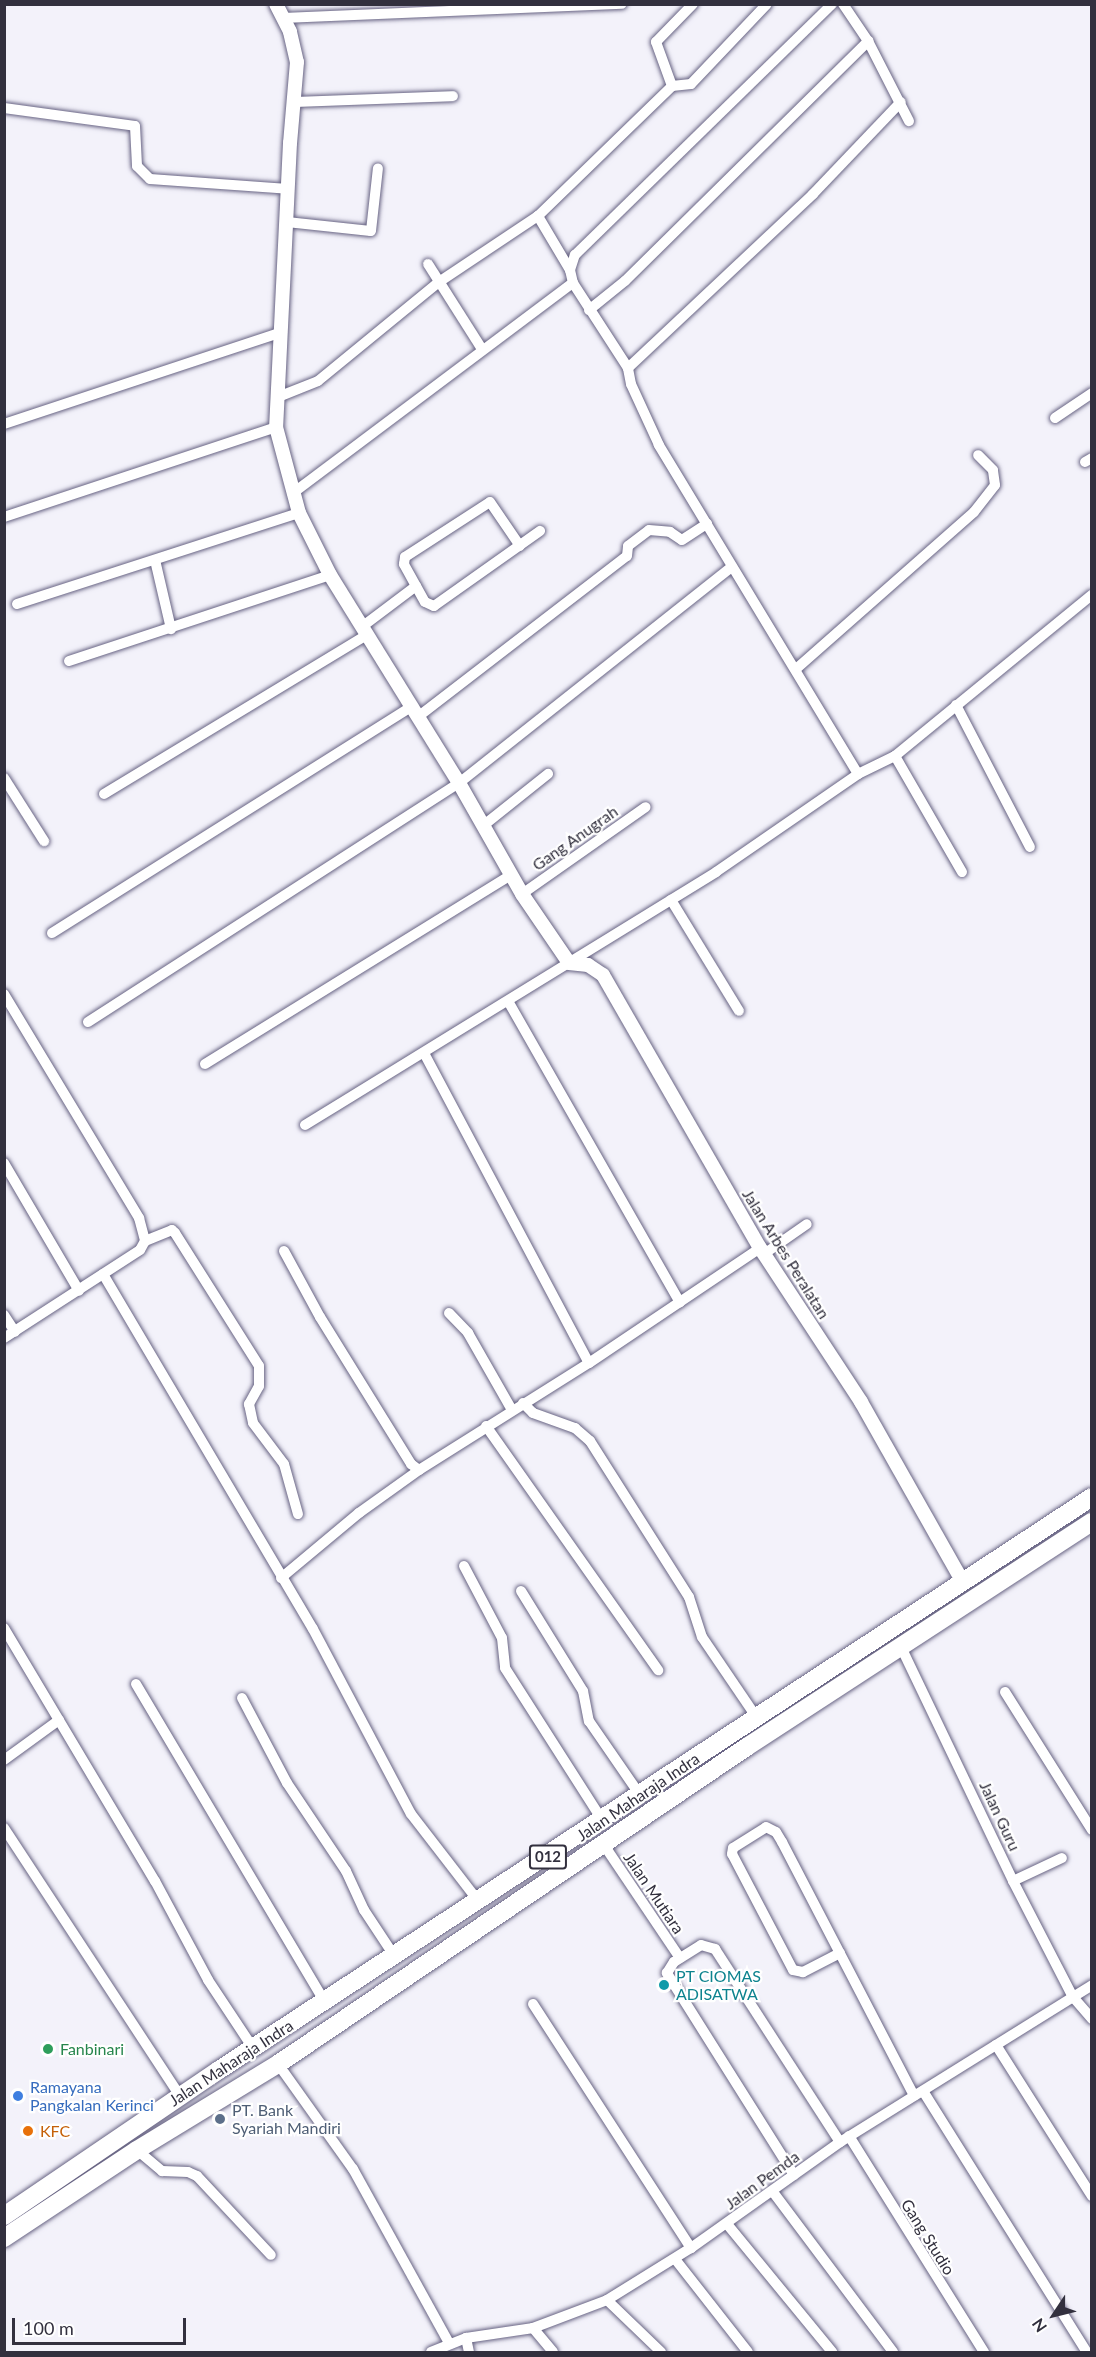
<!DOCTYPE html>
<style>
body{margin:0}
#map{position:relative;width:1096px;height:2357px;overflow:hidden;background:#f3f2fa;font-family:Lato,sans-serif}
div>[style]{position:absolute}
.roads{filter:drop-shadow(0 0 2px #676383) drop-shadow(0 0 2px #676383)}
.minor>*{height:10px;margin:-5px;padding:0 5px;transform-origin:5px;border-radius:5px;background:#fff}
.tertiary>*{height:14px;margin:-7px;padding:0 7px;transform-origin:7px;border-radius:7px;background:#fff}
.trunk>*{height:18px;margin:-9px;padding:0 9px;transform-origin:9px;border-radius:9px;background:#fff}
.dots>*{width:16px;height:16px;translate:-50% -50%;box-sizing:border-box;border:3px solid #fff;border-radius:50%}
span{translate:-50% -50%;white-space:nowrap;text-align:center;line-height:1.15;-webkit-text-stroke:4.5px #fff;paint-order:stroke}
.shield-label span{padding:2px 4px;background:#fff;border:2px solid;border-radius:4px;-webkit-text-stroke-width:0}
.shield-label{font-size:15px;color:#32303e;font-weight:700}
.street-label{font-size:16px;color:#32303e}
.culture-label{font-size:16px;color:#0d838f}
.left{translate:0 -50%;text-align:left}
.leisure-label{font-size:16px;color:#27864d}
.shop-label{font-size:16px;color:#366cbe}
.service-label{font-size:16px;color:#4e5e75}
.food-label{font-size:16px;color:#c56008}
.frame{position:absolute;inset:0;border:6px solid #32303e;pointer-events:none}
.north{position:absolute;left:1024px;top:2285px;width:60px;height:60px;-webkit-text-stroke:4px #fff;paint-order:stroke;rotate:235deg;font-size:16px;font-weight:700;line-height:24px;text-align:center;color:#32303e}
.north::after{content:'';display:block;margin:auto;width:21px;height:27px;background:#32303e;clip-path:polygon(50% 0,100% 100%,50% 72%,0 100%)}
.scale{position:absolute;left:12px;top:2318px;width:174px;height:27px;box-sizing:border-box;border:3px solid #32303e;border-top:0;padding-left:8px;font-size:18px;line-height:21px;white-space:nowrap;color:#32303e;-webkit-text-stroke:4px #fff;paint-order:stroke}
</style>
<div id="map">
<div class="roads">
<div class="minor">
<div style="left:843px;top:4px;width:45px;rotate:56deg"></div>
<div style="left:868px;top:41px;width:90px;rotate:62.9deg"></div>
<div style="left:283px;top:18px;width:339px;rotate:-2.4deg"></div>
<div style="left:672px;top:86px;width:19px;rotate:-6deg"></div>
<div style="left:691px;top:84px;width:110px;rotate:-46.5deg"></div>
<div style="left:672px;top:86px;width:47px;rotate:-110deg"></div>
<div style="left:656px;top:42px;width:53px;rotate:-45.8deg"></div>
<div style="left:293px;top:102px;width:160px;rotate:-2.1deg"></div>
<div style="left:4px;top:108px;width:132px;rotate:7.8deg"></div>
<div style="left:135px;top:126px;width:40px;rotate:87.1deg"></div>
<div style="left:137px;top:166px;width:18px;rotate:45deg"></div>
<div style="left:150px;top:179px;width:138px;rotate:4.1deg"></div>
<div style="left:287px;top:222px;width:84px;rotate:6.1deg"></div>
<div style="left:371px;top:231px;width:63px;rotate:-83.7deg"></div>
<div style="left:428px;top:264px;width:101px;rotate:57.6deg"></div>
<div style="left:570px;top:270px;width:63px;rotate:-120.7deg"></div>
<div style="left:538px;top:216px;width:187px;rotate:-44.1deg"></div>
<div style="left:589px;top:310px;width:46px;rotate:-38.9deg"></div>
<div style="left:625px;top:281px;width:342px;rotate:-44.6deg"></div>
<div style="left:628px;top:368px;width:101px;rotate:-122.9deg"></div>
<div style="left:573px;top:283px;width:13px;rotate:-103deg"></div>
<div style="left:570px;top:270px;width:16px;rotate:-72deg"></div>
<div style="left:575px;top:255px;width:359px;rotate:-44.3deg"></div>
<div style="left:278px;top:397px;width:43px;rotate:-21.8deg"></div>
<div style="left:318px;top:381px;width:156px;rotate:-39.3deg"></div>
<div style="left:439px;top:282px;width:119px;rotate:-33.7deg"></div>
<div style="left:1055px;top:418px;width:45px;rotate:-34deg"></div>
<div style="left:4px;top:424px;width:293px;rotate:-18.3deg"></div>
<div style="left:1085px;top:462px;width:8px;rotate:-30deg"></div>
<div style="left:293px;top:493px;width:350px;rotate:-36.9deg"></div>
<div style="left:4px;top:517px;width:287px;rotate:-18.3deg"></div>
<div style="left:155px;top:560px;width:71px;rotate:76.9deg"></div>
<div style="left:416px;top:586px;width:18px;rotate:61deg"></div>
<div style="left:425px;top:602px;width:10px;rotate:24deg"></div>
<div style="left:434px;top:606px;width:130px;rotate:-35.3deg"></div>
<div style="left:17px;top:604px;width:296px;rotate:-17.9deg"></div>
<div style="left:363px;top:626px;width:66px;rotate:-37deg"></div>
<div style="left:416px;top:586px;width:25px;rotate:-119deg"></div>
<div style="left:404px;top:564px;width:7px;rotate:-82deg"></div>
<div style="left:405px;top:557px;width:101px;rotate:-32.9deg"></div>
<div style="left:490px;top:502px;width:53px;rotate:55.7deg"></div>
<div style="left:69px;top:661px;width:275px;rotate:-18.2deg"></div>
<div style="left:796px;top:669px;width:237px;rotate:-41.4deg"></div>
<div style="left:974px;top:512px;width:34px;rotate:-52deg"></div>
<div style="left:995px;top:485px;width:15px;rotate:-98deg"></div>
<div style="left:993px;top:470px;width:21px;rotate:-135deg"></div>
<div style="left:956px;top:705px;width:160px;rotate:62.5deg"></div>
<div style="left:419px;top:716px;width:262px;rotate:-37.6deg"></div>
<div style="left:627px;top:556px;width:10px;rotate:-84deg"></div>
<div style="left:628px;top:546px;width:26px;rotate:-37deg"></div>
<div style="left:649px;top:530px;width:21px;rotate:5deg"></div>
<div style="left:670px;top:532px;width:14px;rotate:34deg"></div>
<div style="left:682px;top:540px;width:30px;rotate:-33deg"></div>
<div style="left:895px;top:756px;width:134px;rotate:60deg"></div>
<div style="left:858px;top:774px;width:385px;rotate:-121.2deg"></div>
<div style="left:659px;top:445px;width:67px;rotate:-114.7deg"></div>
<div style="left:631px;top:384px;width:16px;rotate:-101deg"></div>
<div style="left:628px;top:368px;width:254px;rotate:-43.2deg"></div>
<div style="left:813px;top:194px;width:127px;rotate:-46.3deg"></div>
<div style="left:4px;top:778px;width:75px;rotate:57.6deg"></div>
<div style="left:104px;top:794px;width:309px;rotate:-31.2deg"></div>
<div style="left:484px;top:825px;width:82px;rotate:-38.6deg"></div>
<div style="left:522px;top:894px;width:151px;rotate:-35.1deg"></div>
<div style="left:671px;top:900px;width:130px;rotate:58.5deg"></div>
<div style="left:52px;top:933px;width:426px;rotate:-32.2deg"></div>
<div style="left:4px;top:994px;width:262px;rotate:58.9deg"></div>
<div style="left:139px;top:1218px;width:24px;rotate:75deg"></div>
<div style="left:145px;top:1241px;width:10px;rotate:119deg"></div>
<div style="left:140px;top:1250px;width:162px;rotate:147.1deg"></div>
<div style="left:508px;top:1001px;width:347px;rotate:60.3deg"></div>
<div style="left:88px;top:1022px;width:441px;rotate:-32.8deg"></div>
<div style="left:459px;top:783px;width:348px;rotate:-38.4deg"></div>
<div style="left:424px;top:1053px;width:351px;rotate:62deg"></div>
<div style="left:205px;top:1064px;width:360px;rotate:-31.7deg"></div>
<div style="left:305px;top:1125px;width:483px;rotate:-31.6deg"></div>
<div style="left:716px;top:872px;width:173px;rotate:-34.6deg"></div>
<div style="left:858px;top:774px;width:41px;rotate:-25.9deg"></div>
<div style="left:895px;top:756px;width:254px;rotate:-39.3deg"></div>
<div style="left:4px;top:1163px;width:148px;rotate:59.6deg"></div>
<div style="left:145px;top:1241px;width:29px;rotate:-22deg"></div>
<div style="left:172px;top:1230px;width:4px;rotate:45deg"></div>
<div style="left:175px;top:1233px;width:157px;rotate:57.7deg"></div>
<div style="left:259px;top:1366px;width:20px;rotate:90deg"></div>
<div style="left:259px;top:1386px;width:21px;rotate:119deg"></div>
<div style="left:249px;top:1404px;width:19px;rotate:78deg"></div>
<div style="left:253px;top:1423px;width:51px;rotate:52.9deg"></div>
<div style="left:284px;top:1464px;width:52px;rotate:74.4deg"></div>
<div style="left:284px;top:1251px;width:75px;rotate:61.4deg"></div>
<div style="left:320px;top:1317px;width:173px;rotate:58.2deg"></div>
<div style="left:411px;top:1464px;width:10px;rotate:37deg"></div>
<div style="left:419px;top:1470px;width:201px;rotate:-32.2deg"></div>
<div style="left:589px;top:1363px;width:206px;rotate:-33.9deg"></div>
<div style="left:764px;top:1254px;width:52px;rotate:-34.9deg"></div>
<div style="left:103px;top:1274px;width:412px;rotate:59.4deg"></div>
<div style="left:313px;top:1629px;width:209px;rotate:62.1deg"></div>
<div style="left:411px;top:1814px;width:111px;rotate:52.3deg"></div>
<div style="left:449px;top:1313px;width:28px;rotate:46deg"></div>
<div style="left:468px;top:1333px;width:89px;rotate:60.3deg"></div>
<div style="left:4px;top:1315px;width:20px;rotate:57deg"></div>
<div style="left:523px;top:1403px;width:14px;rotate:45deg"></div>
<div style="left:533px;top:1413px;width:45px;rotate:19.7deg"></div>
<div style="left:575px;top:1428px;width:20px;rotate:41deg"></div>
<div style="left:590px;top:1441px;width:185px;rotate:57.6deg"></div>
<div style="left:689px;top:1597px;width:42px;rotate:72deg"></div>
<div style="left:702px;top:1637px;width:98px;rotate:55.8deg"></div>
<div style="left:486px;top:1426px;width:299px;rotate:54.8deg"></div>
<div style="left:464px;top:1566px;width:81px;rotate:62.2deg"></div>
<div style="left:502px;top:1638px;width:30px;rotate:84deg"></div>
<div style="left:505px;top:1668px;width:182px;rotate:57.4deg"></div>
<div style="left:281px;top:1578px;width:102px;rotate:-39.8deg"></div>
<div style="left:359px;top:1513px;width:74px;rotate:-35.6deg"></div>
<div style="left:521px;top:1591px;width:118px;rotate:58.2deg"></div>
<div style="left:583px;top:1691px;width:31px;rotate:79deg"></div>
<div style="left:589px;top:1721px;width:90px;rotate:55.4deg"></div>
<div style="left:4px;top:1628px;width:295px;rotate:59.2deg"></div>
<div style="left:155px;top:1881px;width:112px;rotate:61.8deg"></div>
<div style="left:208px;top:1980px;width:82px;rotate:56.5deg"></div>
<div style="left:901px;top:1647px;width:259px;rotate:64.4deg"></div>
<div style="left:1013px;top:1881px;width:131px;rotate:62.7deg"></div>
<div style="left:1073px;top:1997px;width:29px;rotate:49deg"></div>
<div style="left:136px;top:1684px;width:370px;rotate:59.3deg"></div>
<div style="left:1005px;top:1692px;width:163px;rotate:57.8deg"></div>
<div style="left:242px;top:1698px;width:96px;rotate:62.1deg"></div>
<div style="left:287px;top:1783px;width:106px;rotate:56.2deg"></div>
<div style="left:346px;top:1871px;width:43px;rotate:65.2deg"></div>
<div style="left:364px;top:1910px;width:56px;rotate:56.6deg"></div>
<div style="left:4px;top:1760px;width:68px;rotate:-36deg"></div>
<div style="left:4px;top:1828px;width:321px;rotate:56.7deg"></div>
<div style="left:604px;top:1845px;width:136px;rotate:56.1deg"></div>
<div style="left:1013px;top:1881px;width:54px;rotate:-25.1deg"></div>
<div style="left:840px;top:1953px;width:42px;rotate:152.8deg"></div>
<div style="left:803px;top:1972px;width:10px;rotate:-169deg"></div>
<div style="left:793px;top:1970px;width:131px;rotate:-117.7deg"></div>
<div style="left:732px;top:1854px;width:6px;rotate:-81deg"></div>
<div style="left:733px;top:1848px;width:39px;rotate:-32deg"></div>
<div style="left:766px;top:1827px;width:11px;rotate:27deg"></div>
<div style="left:776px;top:1832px;width:12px;rotate:59deg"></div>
<div style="left:782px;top:1842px;width:286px;rotate:62.5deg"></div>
<div style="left:533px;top:2004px;width:291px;rotate:57.1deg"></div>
<div style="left:996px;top:2045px;width:179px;rotate:57.6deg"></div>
<div style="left:278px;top:2064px;width:129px;rotate:54.5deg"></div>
<div style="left:353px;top:2169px;width:199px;rotate:61.1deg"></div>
<div style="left:923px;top:2091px;width:308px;rotate:57.9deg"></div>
<div style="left:849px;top:2136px;width:255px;rotate:58deg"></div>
<div style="left:137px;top:2150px;width:33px;rotate:40deg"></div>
<div style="left:162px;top:2171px;width:26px;rotate:2deg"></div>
<div style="left:188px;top:2172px;width:10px;rotate:24deg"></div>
<div style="left:197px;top:2176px;width:108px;rotate:46.9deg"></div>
<div style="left:794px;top:2175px;width:239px;rotate:-122.2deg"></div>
<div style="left:667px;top:1973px;width:13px;rotate:-58deg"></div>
<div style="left:674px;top:1962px;width:32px;rotate:-32deg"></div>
<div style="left:701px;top:1945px;width:15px;rotate:16deg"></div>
<div style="left:715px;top:1949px;width:230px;rotate:57.1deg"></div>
<div style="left:773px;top:2192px;width:200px;rotate:53.1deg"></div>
<div style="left:727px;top:2224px;width:166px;rotate:50.6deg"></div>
<div style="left:675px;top:2259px;width:118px;rotate:51.9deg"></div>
<div style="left:607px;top:2300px;width:75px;rotate:43.9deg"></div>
<div style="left:533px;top:2328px;width:31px;rotate:50deg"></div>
<div style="left:466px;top:2338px;width:14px;rotate:78deg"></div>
<div style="left:431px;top:2352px;width:38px;rotate:-22deg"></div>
<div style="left:466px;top:2338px;width:68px;rotate:-8.5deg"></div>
<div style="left:533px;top:2328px;width:79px;rotate:-20.7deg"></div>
<div style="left:607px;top:2300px;width:99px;rotate:-31.8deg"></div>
<div style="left:691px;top:2248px;width:183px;rotate:-35.4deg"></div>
<div style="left:840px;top:2142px;width:297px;rotate:-31.9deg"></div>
</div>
<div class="tertiary">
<div style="left:276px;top:4px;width:31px;rotate:63deg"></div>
<div style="left:290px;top:32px;width:31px;rotate:77deg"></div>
<div style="left:297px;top:62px;width:81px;rotate:94.9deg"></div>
<div style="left:290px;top:143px;width:284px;rotate:92.8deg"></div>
<div style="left:276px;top:427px;width:89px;rotate:75deg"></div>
<div style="left:299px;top:513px;width:69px;rotate:63.4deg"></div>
<div style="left:330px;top:575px;width:245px;rotate:58.2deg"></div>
<div style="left:459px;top:783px;width:128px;rotate:60.4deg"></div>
<div style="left:522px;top:894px;width:83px;rotate:55.7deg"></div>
<div style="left:569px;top:963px;width:19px;rotate:6deg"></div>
<div style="left:588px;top:965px;width:18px;rotate:34deg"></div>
<div style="left:603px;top:975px;width:315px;rotate:60.1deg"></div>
<div style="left:760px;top:1248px;width:184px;rotate:56.7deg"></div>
<div style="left:861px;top:1402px;width:207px;rotate:60.5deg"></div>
</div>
<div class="trunk">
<div style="left:4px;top:2216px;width:260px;rotate:-34.2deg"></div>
<div style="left:219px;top:2070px;width:1044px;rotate:-33.28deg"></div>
<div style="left:4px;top:2238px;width:159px;rotate:-33.5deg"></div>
<div style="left:137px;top:2150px;width:165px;rotate:-31.4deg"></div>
<div style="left:278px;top:2064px;width:567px;rotate:-34.08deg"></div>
<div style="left:748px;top:1746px;width:411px;rotate:-33.1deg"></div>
</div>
</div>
<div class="dots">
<div style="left:664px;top:1985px;background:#0f9aa8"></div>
<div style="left:48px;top:2049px;background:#2e9e5b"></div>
<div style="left:18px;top:2096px;background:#3f7fe0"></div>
<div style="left:220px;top:2119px;background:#5c6f8a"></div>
<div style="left:28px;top:2131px;background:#e8710a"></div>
</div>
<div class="shield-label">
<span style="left:548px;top:1857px">012</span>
</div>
<div class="street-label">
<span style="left:575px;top:838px;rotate:-35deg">Gang Anugrah</span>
<span style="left:786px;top:1254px;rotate:58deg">Jalan Arbes Peralatan</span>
<span style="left:638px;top:1797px;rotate:-34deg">Jalan Maharaja Indra</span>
<span style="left:1000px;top:1816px;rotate:65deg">Jalan Guru</span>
<span style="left:654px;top:1893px;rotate:56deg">Jalan Mutiara</span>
<span style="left:231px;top:2063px;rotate:-33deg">Jalan Maharaja Indra</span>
<span style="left:762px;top:2180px;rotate:-36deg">Jalan Pemda</span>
<span style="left:928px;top:2237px;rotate:58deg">Gang Studio</span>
</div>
<div class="culture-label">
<span class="left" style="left:676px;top:1985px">PT CIOMAS<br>ADISATWA</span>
</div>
<div class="leisure-label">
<span class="left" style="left:60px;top:2049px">Fanbinari</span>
</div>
<div class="shop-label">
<span class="left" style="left:30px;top:2096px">Ramayana<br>Pangkalan Kerinci</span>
</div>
<div class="service-label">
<span class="left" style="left:232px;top:2119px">PT. Bank<br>Syariah Mandiri</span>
</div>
<div class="food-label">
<span class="left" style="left:40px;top:2131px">KFC</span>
</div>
<div class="frame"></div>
<div class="north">N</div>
<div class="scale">100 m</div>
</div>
